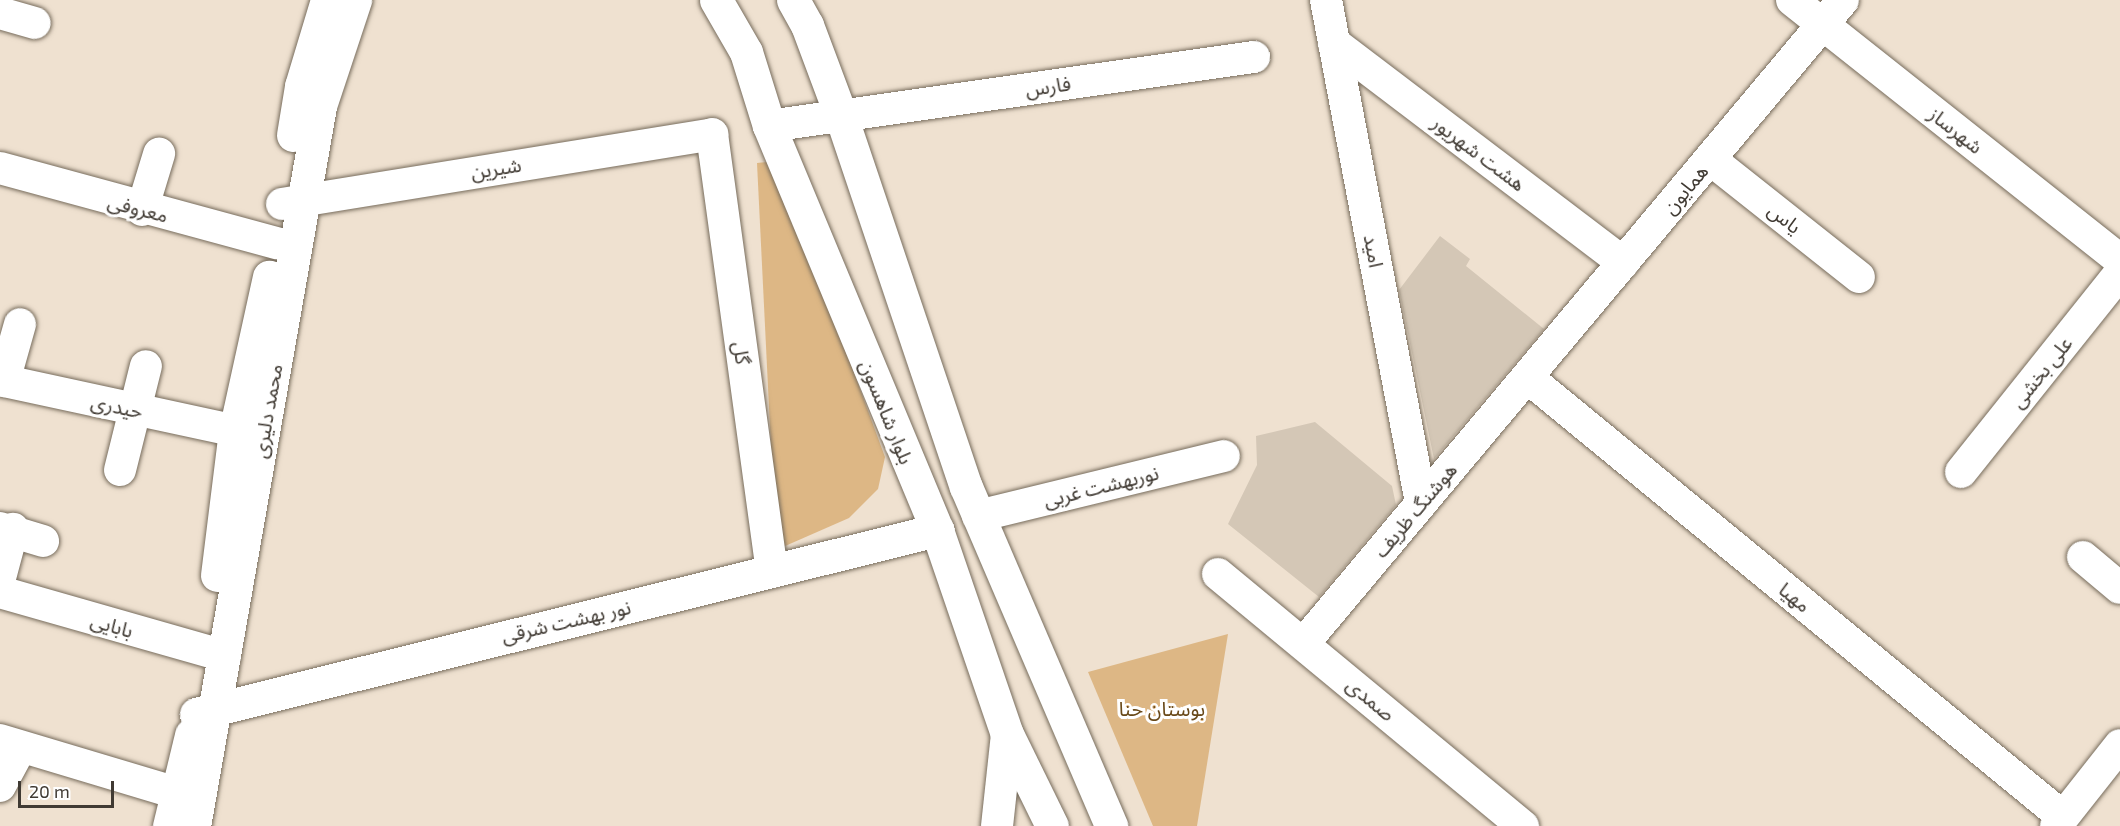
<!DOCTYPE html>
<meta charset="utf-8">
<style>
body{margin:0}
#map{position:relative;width:2120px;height:826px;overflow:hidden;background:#efe1d0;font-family:"Exo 2","Noto Sans Arabic",sans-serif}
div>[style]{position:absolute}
.green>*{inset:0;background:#ddb785}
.building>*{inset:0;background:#d4c7b6}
.roads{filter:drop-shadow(0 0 2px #776c5c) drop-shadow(0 0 2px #776c5c)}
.minor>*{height:32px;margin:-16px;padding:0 16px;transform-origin:16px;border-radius:16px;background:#fff}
.tertiary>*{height:33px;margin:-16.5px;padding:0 16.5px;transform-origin:16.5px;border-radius:16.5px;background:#fff}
.secondary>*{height:33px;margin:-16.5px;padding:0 16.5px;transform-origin:16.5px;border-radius:16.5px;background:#fff}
span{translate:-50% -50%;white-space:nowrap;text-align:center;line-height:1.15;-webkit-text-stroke:6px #fff;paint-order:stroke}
.street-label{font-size:20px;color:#403a33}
.park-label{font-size:20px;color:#694919}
.scale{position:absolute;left:18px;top:781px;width:96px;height:27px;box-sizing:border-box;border:3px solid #403a33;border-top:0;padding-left:8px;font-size:18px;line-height:21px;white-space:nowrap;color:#403a33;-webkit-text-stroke:4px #fff;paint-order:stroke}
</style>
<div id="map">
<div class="green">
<div style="clip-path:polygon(776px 161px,885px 457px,878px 489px,849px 518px,776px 550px,757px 163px)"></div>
<div style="clip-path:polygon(1228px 634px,1197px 826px,1153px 826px,1088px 672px)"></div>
</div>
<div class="building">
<div style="clip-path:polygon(1440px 236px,1470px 259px,1466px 266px,1544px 329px,1434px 459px,1399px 290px)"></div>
<div style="clip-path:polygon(1315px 422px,1392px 486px,1396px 505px,1319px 597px,1228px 524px,1257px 465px,1256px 436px)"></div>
</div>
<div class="roads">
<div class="minor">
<div style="left:1326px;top:0;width:512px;rotate:79.3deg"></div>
<div style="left:1792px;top:0;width:419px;rotate:38.4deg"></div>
<div style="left:0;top:13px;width:36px;rotate:16deg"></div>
<div style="left:1334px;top:43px;width:363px;rotate:37.2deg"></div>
<div style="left:769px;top:126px;width:490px;rotate:-8.1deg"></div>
<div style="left:1710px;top:159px;width:190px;rotate:38.4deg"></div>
<div style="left:0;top:168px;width:287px;rotate:15.2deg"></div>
<div style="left:282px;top:204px;width:436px;rotate:-9.2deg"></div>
<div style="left:712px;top:134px;width:442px;rotate:82.2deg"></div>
<div style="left:142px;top:210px;width:59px;rotate:-73.1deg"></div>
<div style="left:1527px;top:377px;width:693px;rotate:39.38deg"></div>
<div style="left:0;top:380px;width:240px;rotate:12.2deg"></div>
<div style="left:4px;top:381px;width:59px;rotate:-74.3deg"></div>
<div style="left:120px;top:470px;width:107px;rotate:-76deg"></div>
<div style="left:1961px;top:472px;width:255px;rotate:-51.4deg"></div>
<div style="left:978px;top:516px;width:253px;rotate:-13.7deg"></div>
<div style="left:0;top:528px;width:45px;rotate:16.8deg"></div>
<div style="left:2083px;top:557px;width:48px;rotate:40deg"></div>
<div style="left:1218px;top:574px;width:396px;rotate:39.6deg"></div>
<div style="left:0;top:578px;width:51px;rotate:-75.1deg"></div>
<div style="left:0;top:592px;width:234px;rotate:15.9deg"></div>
<div style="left:1304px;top:643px;width:839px;rotate:-50.03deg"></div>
<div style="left:0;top:740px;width:185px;rotate:16.7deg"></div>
<div style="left:0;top:786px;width:44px;rotate:-61.7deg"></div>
<div style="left:997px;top:826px;width:93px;rotate:-83.8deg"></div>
<div style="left:2056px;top:826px;width:103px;rotate:-51.7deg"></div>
</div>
<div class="tertiary">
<div style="left:196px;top:714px;width:764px;rotate:-13.95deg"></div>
</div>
<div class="secondary">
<div style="left:716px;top:0;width:60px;rotate:60deg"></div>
<div style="left:746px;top:52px;width:77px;rotate:72.7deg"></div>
<div style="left:769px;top:126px;width:438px;rotate:67.4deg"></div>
<div style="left:937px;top:530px;width:216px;rotate:71.1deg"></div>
<div style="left:1007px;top:734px;width:102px;rotate:63.9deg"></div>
<div style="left:793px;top:0;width:29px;rotate:61deg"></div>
<div style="left:807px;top:25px;width:97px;rotate:69.5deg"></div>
<div style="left:841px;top:116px;width:391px;rotate:71.4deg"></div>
<div style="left:966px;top:487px;width:369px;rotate:66.8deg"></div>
<div style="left:293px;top:135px;width:50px;rotate:-80.7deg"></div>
<div style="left:301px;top:86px;width:90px;rotate:-73.2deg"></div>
<div style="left:217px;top:575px;width:145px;rotate:-82.9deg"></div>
<div style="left:235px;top:431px;width:158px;rotate:-77.6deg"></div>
<div style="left:169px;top:826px;width:94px;rotate:-76.4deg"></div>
<div style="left:194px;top:826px;width:731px;rotate:-80.07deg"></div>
<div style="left:320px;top:106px;width:112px;rotate:-71.7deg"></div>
</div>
</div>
<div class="street-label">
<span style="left:1048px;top:86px;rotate:-8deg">فارس</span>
<span style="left:1956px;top:130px;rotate:38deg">شهرساز</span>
<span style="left:1479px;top:153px;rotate:37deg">هشت شهریور</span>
<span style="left:496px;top:168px;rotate:-9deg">شیرین</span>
<span style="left:1685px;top:189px;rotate:-50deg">همایون</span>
<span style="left:138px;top:208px;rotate:14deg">معروفی</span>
<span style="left:1785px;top:218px;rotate:38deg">یاس</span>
<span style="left:1374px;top:251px;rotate:79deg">امید</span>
<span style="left:742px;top:353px;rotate:82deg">گل</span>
<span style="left:2041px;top:372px;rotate:-51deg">علی بخشی</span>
<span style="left:117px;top:406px;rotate:12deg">حیدری</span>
<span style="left:267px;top:411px;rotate:-80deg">محمد دلیری</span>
<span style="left:887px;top:412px;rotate:68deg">بلوار شاهسون</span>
<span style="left:1101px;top:486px;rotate:-14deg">نوربهشت غربی</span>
<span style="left:1415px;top:510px;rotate:-50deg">هوشنگ ظریف</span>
<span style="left:1795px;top:597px;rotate:39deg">مهیا</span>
<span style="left:566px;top:621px;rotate:-13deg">نور بهشت شرقی</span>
<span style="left:112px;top:625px;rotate:16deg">بابایی</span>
<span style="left:1371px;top:699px;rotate:40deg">صمدی</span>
</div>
<div class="park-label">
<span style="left:1162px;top:708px">بوستان حنا</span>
</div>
<div class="scale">20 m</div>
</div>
